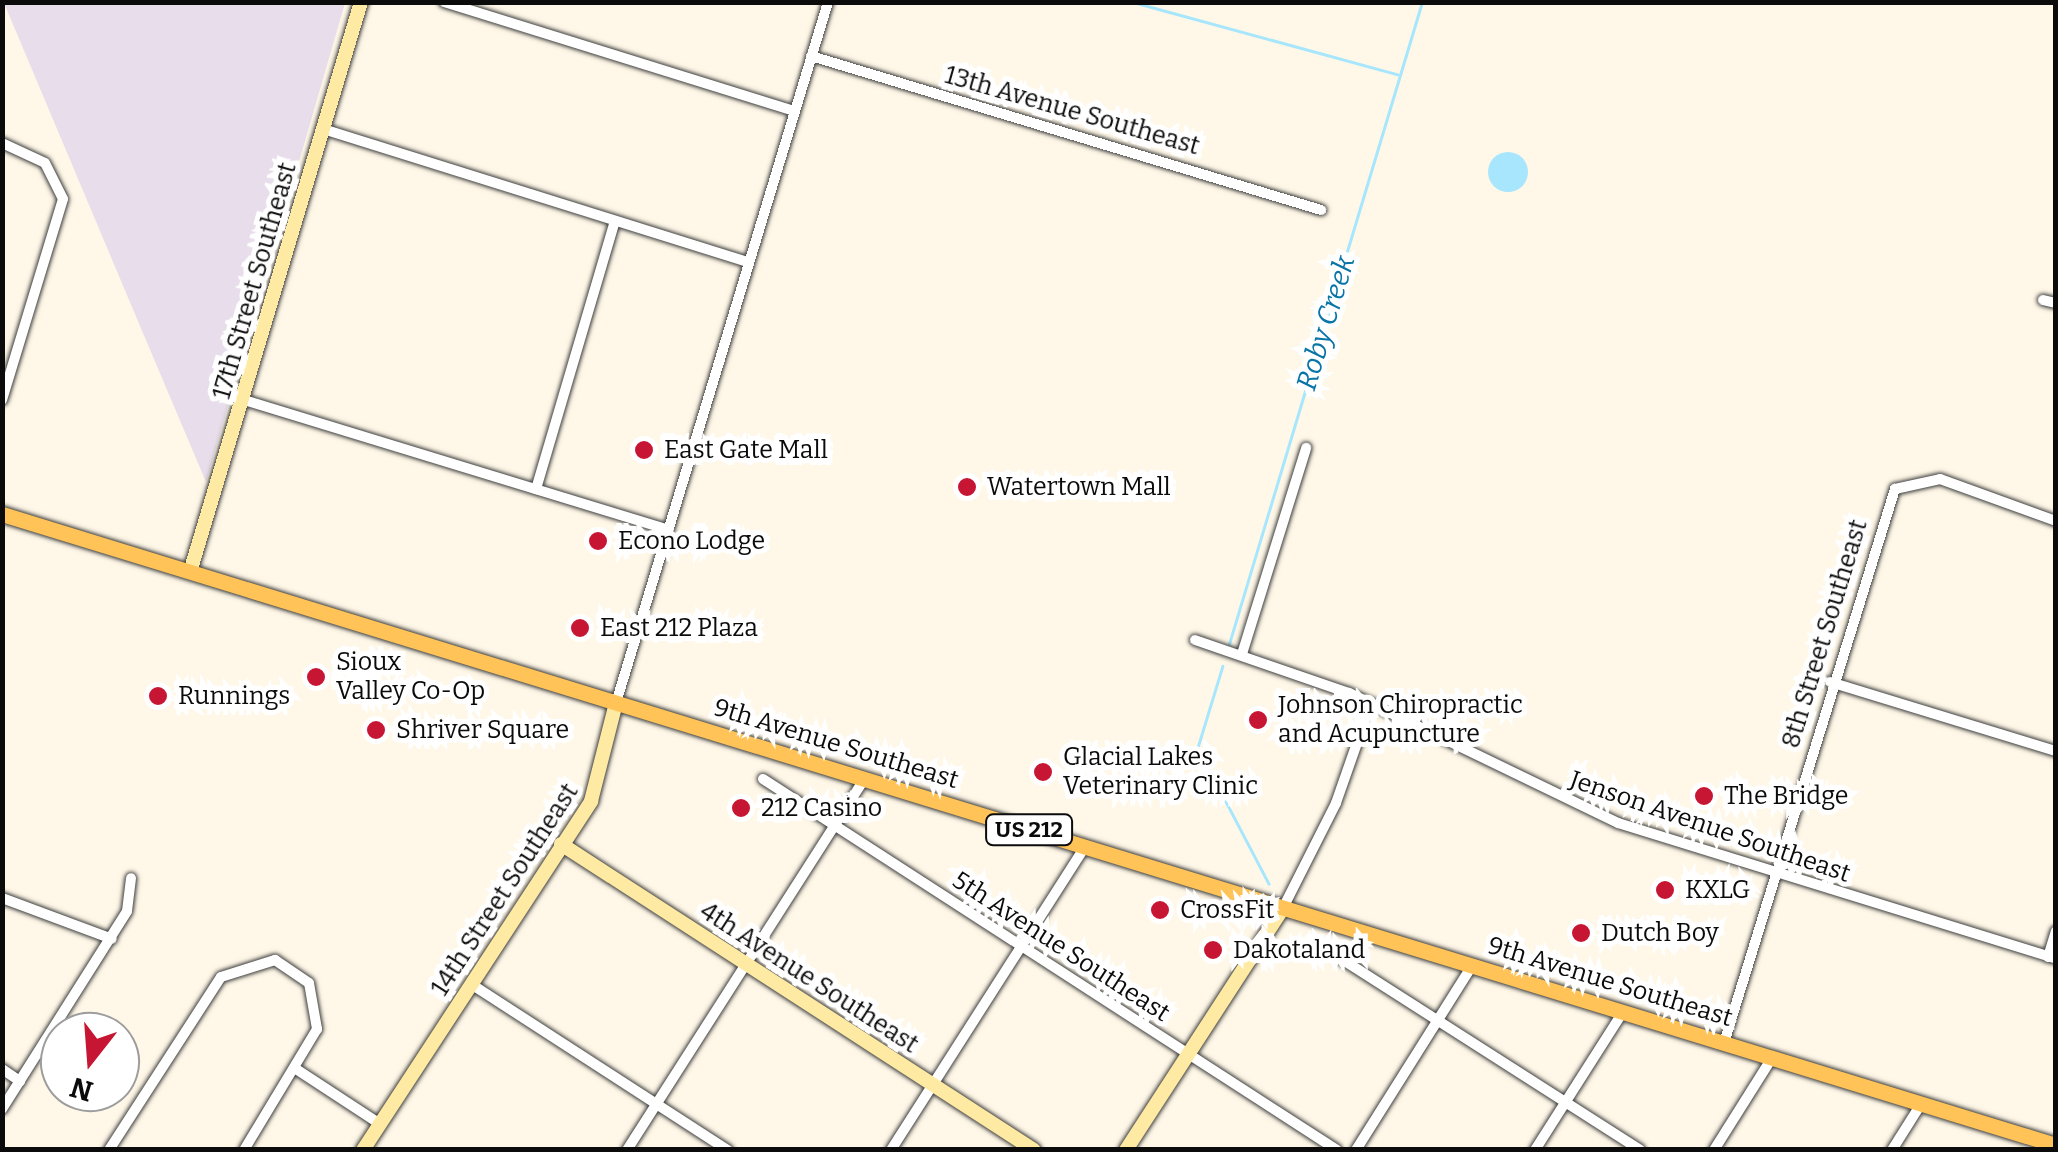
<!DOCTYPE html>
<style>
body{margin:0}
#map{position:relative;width:2058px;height:1152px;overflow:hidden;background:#fff8e8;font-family:Bitter,serif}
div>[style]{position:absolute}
.industrial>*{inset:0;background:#e8ddeb}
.water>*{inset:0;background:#a7e6fc}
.round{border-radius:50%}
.stream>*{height:2.5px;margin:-1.25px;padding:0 1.25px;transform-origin:1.25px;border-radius:1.25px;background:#a7e6fc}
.roads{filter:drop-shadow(0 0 2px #3e3e3e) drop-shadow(0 0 2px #3e3e3e)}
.street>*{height:10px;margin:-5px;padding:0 5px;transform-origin:5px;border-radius:5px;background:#fff}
.secondary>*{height:14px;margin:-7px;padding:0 7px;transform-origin:7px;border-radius:7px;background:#ffeaa3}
.primary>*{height:15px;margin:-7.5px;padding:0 7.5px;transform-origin:7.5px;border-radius:7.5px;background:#ffc358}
.dots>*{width:28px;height:28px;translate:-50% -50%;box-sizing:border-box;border:5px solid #fff;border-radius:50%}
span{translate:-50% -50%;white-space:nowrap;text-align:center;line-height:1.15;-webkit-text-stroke:10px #fff;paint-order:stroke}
.shield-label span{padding:2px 8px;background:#fff;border:2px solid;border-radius:8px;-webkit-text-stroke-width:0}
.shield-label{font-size:22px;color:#0b0b0b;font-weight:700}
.street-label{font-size:25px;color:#0b0b0b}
.poi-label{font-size:25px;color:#0b0b0b}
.left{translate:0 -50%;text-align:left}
.water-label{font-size:28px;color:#0974a7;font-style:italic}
.frame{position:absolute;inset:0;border:5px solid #0b0b0b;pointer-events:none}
.north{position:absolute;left:40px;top:1012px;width:100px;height:100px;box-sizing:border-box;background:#fff;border:2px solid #9d9d9d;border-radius:50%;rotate:197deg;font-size:28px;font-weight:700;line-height:40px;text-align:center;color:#0b0b0b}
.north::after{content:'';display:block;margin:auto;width:35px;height:45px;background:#c71633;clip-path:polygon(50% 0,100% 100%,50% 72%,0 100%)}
</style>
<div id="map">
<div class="industrial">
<div style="clip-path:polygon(4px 3px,345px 3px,206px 482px,140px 326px)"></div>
</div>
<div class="water">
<div class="round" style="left:1488px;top:152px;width:40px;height:40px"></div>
</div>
<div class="stream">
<div style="left:1133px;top:2px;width:274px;rotate:15.3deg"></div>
<div style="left:1229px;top:644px;width:670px;rotate:-73.27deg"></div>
<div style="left:1223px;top:666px;width:86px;rotate:107deg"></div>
<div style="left:1198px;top:748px;width:153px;rotate:62.4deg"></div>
</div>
<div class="roads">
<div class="street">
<div style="left:444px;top:2px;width:366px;rotate:17.3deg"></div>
<div style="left:811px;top:56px;width:533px;rotate:16.8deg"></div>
<div style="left:323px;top:129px;width:445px;rotate:17.4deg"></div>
<div style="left:2px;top:143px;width:47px;rotate:24.9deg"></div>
<div style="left:45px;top:163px;width:40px;rotate:63.4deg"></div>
<div style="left:63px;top:199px;width:210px;rotate:106.9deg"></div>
<div style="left:2043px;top:300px;width:13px;rotate:13deg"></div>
<div style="left:244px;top:400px;width:444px;rotate:17deg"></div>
<div style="left:536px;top:489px;width:279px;rotate:-73.6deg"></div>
<div style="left:1195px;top:640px;width:163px;rotate:19deg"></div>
<div style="left:1349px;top:693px;width:299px;rotate:25.8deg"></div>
<div style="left:1618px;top:823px;width:459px;rotate:17.2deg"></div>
<div style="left:1242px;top:654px;width:216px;rotate:-72.7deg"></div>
<div style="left:1830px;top:682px;width:236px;rotate:17deg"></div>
<div style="left:616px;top:703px;width:732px;rotate:-73.17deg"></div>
<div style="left:763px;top:779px;width:683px;rotate:32.88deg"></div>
<div style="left:2px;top:898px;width:117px;rotate:20.4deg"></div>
<div style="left:1283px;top:908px;width:118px;rotate:-63.2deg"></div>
<div style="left:1336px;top:803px;width:106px;rotate:-70.7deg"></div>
<div style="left:2048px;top:957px;width:27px;rotate:-73deg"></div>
<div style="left:1340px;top:958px;width:356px;rotate:32.6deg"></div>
<div style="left:471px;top:984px;width:306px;rotate:32.9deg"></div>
<div style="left:1724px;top:1043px;width:580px;rotate:-72.85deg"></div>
<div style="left:1895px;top:489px;width:46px;rotate:-12.5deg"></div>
<div style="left:1940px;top:479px;width:123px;rotate:19.9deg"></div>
<div style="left:2px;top:1069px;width:22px;rotate:34deg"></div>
<div style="left:296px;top:1069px;width:100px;rotate:33.2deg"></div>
<div style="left:2px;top:1109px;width:234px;rotate:-57.7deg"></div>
<div style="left:127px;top:911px;width:33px;rotate:-83deg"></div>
<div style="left:109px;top:1150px;width:206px;rotate:-57.1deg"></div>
<div style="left:221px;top:977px;width:57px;rotate:-17.5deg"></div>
<div style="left:275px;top:960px;width:41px;rotate:34.1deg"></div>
<div style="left:309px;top:983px;width:47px;rotate:80.1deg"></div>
<div style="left:317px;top:1029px;width:141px;rotate:121.1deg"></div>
<div style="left:627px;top:1150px;width:440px;rotate:-57.4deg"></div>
<div style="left:891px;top:1150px;width:360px;rotate:-57.4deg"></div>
<div style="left:1356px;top:1150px;width:218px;rotate:-57.8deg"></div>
<div style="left:1535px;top:1150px;width:164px;rotate:-57.5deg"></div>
<div style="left:1714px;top:1150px;width:109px;rotate:-57.8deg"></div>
<div style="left:1892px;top:1150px;width:54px;rotate:-57.8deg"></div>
</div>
<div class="secondary">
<div style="left:190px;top:572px;width:595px;rotate:-73.3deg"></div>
<div style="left:561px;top:844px;width:563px;rotate:32.9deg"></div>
<div style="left:363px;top:1150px;width:417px;rotate:-56.8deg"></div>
<div style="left:591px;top:801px;width:101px;rotate:-75.7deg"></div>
<div style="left:1126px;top:1150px;width:288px;rotate:-57deg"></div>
</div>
<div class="primary">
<div style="left:2px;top:514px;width:2149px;rotate:17.08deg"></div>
</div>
</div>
<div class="dots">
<div style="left:644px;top:450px;background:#c71633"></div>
<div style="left:967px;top:487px;background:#c71633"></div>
<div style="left:598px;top:541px;background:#c71633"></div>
<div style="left:580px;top:628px;background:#c71633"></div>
<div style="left:316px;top:677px;background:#c71633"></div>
<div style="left:158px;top:696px;background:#c71633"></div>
<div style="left:1258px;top:720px;background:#c71633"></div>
<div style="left:376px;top:730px;background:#c71633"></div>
<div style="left:1043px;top:772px;background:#c71633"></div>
<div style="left:1704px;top:796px;background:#c71633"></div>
<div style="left:741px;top:808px;background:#c71633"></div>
<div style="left:1665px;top:890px;background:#c71633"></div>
<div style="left:1160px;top:910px;background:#c71633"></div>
<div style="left:1581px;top:933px;background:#c71633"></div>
<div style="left:1213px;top:950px;background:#c71633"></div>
</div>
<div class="shield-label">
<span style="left:1029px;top:830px">US 212</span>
</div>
<div class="street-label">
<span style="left:1072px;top:111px;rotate:16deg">13th Avenue Southeast</span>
<span style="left:255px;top:281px;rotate:-74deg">17th Street Southeast</span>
<span style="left:1825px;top:634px;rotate:-73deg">8th Street Southeast</span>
<span style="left:836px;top:744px;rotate:17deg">9th Avenue Southeast</span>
<span style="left:1710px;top:827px;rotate:19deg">Jenson Avenue Southeast</span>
<span style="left:505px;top:890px;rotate:-57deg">14th Street Southeast</span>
<span style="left:1061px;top:947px;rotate:33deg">5th Avenue Southeast</span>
<span style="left:809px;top:978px;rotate:33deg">4th Avenue Southeast</span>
<span style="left:1610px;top:982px;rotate:17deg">9th Avenue Southeast</span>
</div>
<div class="poi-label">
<span class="left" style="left:664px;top:450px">East Gate Mall</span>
<span class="left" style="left:987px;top:487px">Watertown Mall</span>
<span class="left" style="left:618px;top:541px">Econo Lodge</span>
<span class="left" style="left:600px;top:628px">East 212 Plaza</span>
<span class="left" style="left:336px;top:677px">Sioux<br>Valley Co-Op</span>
<span class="left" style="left:178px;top:696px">Runnings</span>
<span class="left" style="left:1278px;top:720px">Johnson Chiropractic<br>and Acupuncture</span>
<span class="left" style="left:396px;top:730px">Shriver Square</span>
<span class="left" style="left:1063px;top:772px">Glacial Lakes<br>Veterinary Clinic</span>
<span class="left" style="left:1724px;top:796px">The Bridge</span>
<span class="left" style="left:761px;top:808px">212 Casino</span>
<span class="left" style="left:1685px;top:890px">KXLG</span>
<span class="left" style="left:1180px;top:910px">CrossFit</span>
<span class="left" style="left:1601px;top:933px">Dutch Boy</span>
<span class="left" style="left:1233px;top:950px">Dakotaland</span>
</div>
<div class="water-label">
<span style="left:1326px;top:323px;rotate:-73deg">Roby Creek</span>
</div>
<div class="frame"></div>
<div class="north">N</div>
</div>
